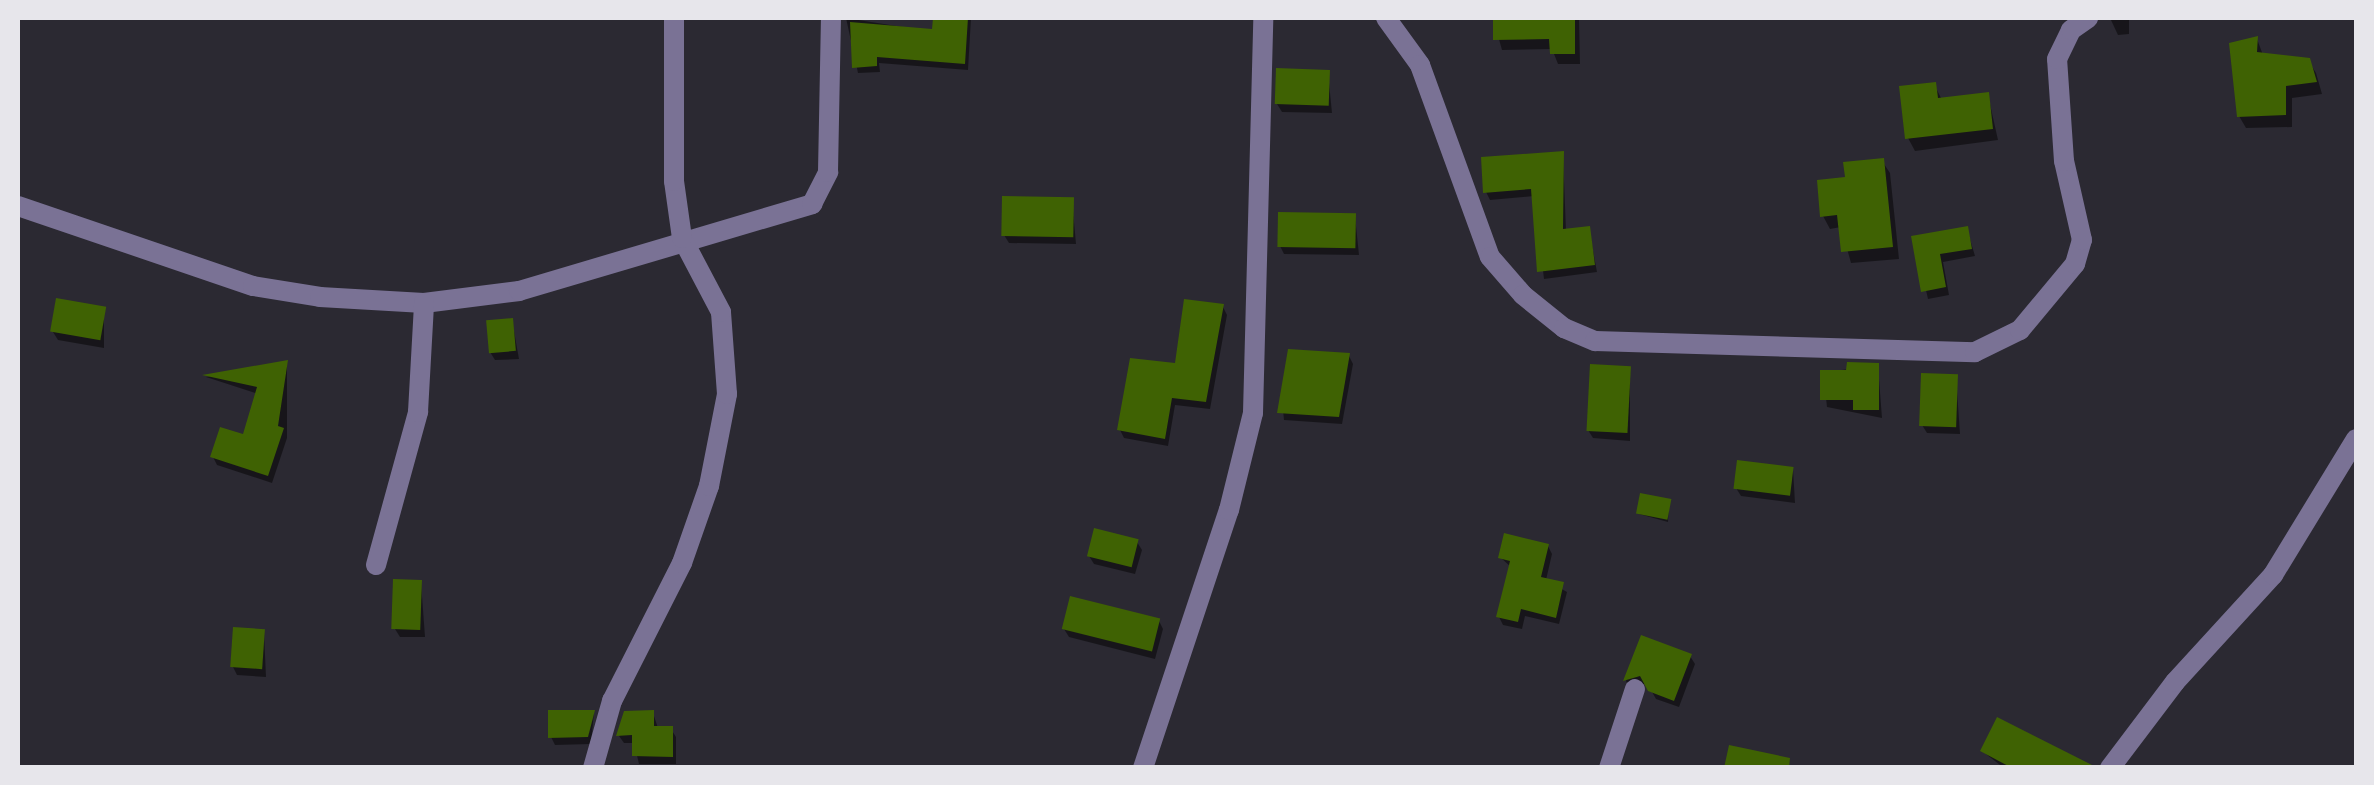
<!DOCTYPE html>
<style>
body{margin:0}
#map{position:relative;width:2374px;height:785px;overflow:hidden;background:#2b2932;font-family:"IBM Plex Serif",serif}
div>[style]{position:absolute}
.shadow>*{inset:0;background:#0007}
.building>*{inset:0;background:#3f6203;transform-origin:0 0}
.street>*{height:20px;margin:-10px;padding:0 10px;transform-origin:10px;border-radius:10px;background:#7a7295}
span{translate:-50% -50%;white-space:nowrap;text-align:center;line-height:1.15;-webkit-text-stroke:10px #131316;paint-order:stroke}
.frame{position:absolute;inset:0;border:20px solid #e7e6eb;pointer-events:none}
</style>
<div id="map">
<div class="shadow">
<div style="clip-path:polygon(846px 18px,934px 32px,935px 18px,971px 18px,968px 70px,879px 63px,880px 72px,858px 73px)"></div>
<div style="clip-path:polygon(1493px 18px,1579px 18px,1580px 64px,1558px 64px,1552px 49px,1502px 50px)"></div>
<div style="clip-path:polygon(2110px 18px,2129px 18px,2129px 34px,2118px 35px)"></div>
<div style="clip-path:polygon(2257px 39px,2263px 55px,2308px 60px,2316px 73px,2322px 94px,2292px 98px,2292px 127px,2246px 128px,2239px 116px)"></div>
<div style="clip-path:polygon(1328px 73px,1332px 113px,1282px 112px,1277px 104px)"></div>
<div style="clip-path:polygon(1934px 84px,1942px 100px,1988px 95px,1998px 140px,1915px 151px,1908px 138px)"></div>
<div style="clip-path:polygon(1563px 153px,1566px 231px,1589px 229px,1597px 272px,1544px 279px,1534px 196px,1490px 200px,1486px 192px)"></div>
<div style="clip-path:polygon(1882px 161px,1890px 173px,1899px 259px,1851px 263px,1841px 227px,1830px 229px,1823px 216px,1848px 179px)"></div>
<div style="clip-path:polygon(1072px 199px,1076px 244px,1009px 243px,1004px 235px)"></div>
<div style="clip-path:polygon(1355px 216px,1359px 255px,1284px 254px,1280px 246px)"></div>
<div style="clip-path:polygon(1967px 229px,1975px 256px,1943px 262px,1949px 295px,1928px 299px,1914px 238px)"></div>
<div style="clip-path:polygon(1223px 307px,1227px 315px,1210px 409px,1175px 405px,1168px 446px,1124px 438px,1120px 430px)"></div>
<div style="clip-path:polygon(104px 309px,104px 348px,58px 340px,53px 332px)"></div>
<div style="clip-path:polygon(512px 320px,519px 359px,495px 360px,490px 352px)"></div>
<div style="clip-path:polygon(1349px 356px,1353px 364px,1342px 424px,1284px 420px,1281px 390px)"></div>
<div style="clip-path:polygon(287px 362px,287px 438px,272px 483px,217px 465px,213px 457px,244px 437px,258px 394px,206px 377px)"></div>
<div style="clip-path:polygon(1878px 366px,1882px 418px,1827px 407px,1823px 372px)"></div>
<div style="clip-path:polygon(1630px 369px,1630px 441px,1593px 438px,1588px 430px)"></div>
<div style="clip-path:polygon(1956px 376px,1960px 434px,1927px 433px,1922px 425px)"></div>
<div style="clip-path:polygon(1793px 469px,1795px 503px,1741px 496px,1736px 488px)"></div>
<div style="clip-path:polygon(1669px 501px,1668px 522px,1639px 514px)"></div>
<div style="clip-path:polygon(1137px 542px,1142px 550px,1135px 574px,1094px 564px,1089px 556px)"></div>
<div style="clip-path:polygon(1548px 546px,1552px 554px,1546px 580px,1567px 592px,1559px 624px,1525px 616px,1522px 629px,1503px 625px,1499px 617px,1511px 567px,1501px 558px)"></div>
<div style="clip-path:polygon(421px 582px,425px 637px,400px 637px,395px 629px)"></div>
<div style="clip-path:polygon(1159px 621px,1163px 629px,1155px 659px,1069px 637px,1064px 629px)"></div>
<div style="clip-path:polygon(264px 632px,266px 677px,237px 675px,233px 667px)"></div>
<div style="clip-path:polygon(1642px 639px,1690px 656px,1695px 664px,1679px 707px,1656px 699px,1647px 683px,1630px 688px,1626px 681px)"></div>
<div style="clip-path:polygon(594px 712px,591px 744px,555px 745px,551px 737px)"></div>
<div style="clip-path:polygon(653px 713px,658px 728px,671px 729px,676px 737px,676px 764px,639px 764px,634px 743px,624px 743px,619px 736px)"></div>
<div style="clip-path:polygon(1982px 751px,2069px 768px,2004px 768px)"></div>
</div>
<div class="building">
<div style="clip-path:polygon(933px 18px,968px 18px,965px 64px,877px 57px,877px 66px,852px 68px,850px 22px,932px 29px)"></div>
<div style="clip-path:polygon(1493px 18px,1575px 18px,1575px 54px,1550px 54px,1549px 39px,1493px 40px)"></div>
<div style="clip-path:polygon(2258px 36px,2257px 52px,2310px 58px,2317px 82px,2286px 86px,2286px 115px,2237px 117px,2229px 43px)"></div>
<div style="left:1276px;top:68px;width:54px;height:36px;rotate:2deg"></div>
<div style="clip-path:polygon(1936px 82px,1938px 98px,1989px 92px,1993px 129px,1905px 139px,1899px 86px)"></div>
<div style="clip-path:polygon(1564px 151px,1563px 229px,1590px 226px,1595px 265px,1537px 272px,1531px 189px,1483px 193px,1481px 157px)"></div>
<div style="clip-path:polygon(1884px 158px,1893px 247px,1841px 252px,1837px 215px,1820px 217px,1817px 180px,1845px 177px,1843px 162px)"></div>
<div style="left:1002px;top:196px;width:72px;height:40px;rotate:1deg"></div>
<div style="left:1278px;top:212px;width:78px;height:35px;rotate:1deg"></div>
<div style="clip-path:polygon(1968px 226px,1972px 249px,1940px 254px,1946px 287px,1921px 292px,1911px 236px)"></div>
<div style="left:56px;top:298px;width:51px;height:34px;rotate:10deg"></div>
<div style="clip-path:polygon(1184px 299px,1224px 304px,1206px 402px,1172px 398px,1165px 439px,1117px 430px,1130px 358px,1175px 363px)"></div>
<div style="left:513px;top:318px;width:33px;height:27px;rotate:85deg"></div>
<div style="clip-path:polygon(1288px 349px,1350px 353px,1339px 417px,1277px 413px)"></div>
<div style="clip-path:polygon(288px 360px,278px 426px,284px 428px,268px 476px,210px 457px,220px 427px,243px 434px,257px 387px,202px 375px)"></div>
<div style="clip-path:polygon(1847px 362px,1879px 363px,1879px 410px,1853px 410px,1853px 400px,1820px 400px,1820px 370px,1846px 370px)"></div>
<div style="left:1590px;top:364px;width:41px;height:67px;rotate:3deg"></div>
<div style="left:1921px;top:373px;width:37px;height:53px;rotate:2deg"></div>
<div style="left:1737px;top:460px;width:57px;height:29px;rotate:7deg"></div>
<div style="left:1640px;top:493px;width:32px;height:21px;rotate:11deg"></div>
<div style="left:1094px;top:528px;width:46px;height:29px;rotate:14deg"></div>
<div style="clip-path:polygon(1504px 533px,1549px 544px,1541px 577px,1564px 582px,1556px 618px,1521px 609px,1518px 622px,1496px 617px,1510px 561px,1498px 558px)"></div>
<div style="left:393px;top:579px;width:29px;height:50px;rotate:2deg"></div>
<div style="left:1070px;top:596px;width:93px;height:34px;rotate:14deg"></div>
<div style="left:233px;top:627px;width:32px;height:40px;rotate:4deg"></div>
<div style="clip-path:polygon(1641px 635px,1692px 654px,1674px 701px,1648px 691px,1640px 676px,1623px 681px)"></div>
<div style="clip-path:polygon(548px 710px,595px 710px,588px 737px,548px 738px)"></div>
<div style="clip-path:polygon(654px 710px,654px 726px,673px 726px,673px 757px,632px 756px,632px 735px,616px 736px,624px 711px)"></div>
<div style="clip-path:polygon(1997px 717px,2096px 767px,2096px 768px,2012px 768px,1980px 751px)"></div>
<div style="clip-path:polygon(1729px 745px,1790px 758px,1789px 768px,1724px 768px)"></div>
</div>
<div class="street">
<div style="left:1386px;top:18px;width:58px;rotate:54.1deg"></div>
<div style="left:1420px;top:65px;width:204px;rotate:70deg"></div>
<div style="left:1490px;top:257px;width:50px;rotate:49deg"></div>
<div style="left:1523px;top:295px;width:53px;rotate:38.8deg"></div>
<div style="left:1564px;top:328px;width:34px;rotate:23deg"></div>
<div style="left:1595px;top:341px;width:380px;rotate:1.7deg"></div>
<div style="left:1975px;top:352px;width:50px;rotate:-26.1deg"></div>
<div style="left:2020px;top:330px;width:86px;rotate:-50.2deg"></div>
<div style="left:2075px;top:264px;width:25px;rotate:-74deg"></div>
<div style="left:2082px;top:240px;width:81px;rotate:-102.8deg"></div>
<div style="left:2064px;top:161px;width:102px;rotate:-93.9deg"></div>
<div style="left:2057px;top:59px;width:32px;rotate:-64deg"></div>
<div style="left:2071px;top:30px;width:21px;rotate:-35deg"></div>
<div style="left:18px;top:206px;width:248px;rotate:18.8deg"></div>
<div style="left:253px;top:286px;width:68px;rotate:9.3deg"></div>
<div style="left:320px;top:297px;width:104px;rotate:3.3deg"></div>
<div style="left:424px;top:303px;width:96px;rotate:-7.2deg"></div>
<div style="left:519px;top:291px;width:306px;rotate:-16.5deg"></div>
<div style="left:812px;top:204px;width:36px;rotate:-63deg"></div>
<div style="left:828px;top:172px;width:154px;rotate:-88.9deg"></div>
<div style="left:376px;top:565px;width:159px;rotate:-74.6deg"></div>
<div style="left:418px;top:412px;width:109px;rotate:-86.8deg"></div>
<div style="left:593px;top:768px;width:70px;rotate:-74.2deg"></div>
<div style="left:612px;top:701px;width:155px;rotate:-63.1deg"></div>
<div style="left:682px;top:563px;width:82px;rotate:-70.7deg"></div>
<div style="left:709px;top:486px;width:94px;rotate:-78.9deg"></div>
<div style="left:727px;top:394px;width:82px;rotate:-94.2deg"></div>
<div style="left:721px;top:312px;width:84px;rotate:-117.8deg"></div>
<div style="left:682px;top:238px;width:58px;rotate:-98deg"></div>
<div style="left:674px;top:181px;width:163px;rotate:-90deg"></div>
<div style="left:1143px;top:768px;width:272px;rotate:-71.6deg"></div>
<div style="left:1229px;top:510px;width:100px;rotate:-76.1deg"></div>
<div style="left:1253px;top:413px;width:395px;rotate:-88.5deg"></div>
<div style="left:1609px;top:768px;width:83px;rotate:-71.8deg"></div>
<div style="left:2110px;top:768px;width:108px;rotate:-52.9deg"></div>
<div style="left:2175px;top:682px;width:145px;rotate:-47.5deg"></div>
<div style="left:2273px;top:575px;width:159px;rotate:-58.6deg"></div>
</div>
<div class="frame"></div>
</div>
